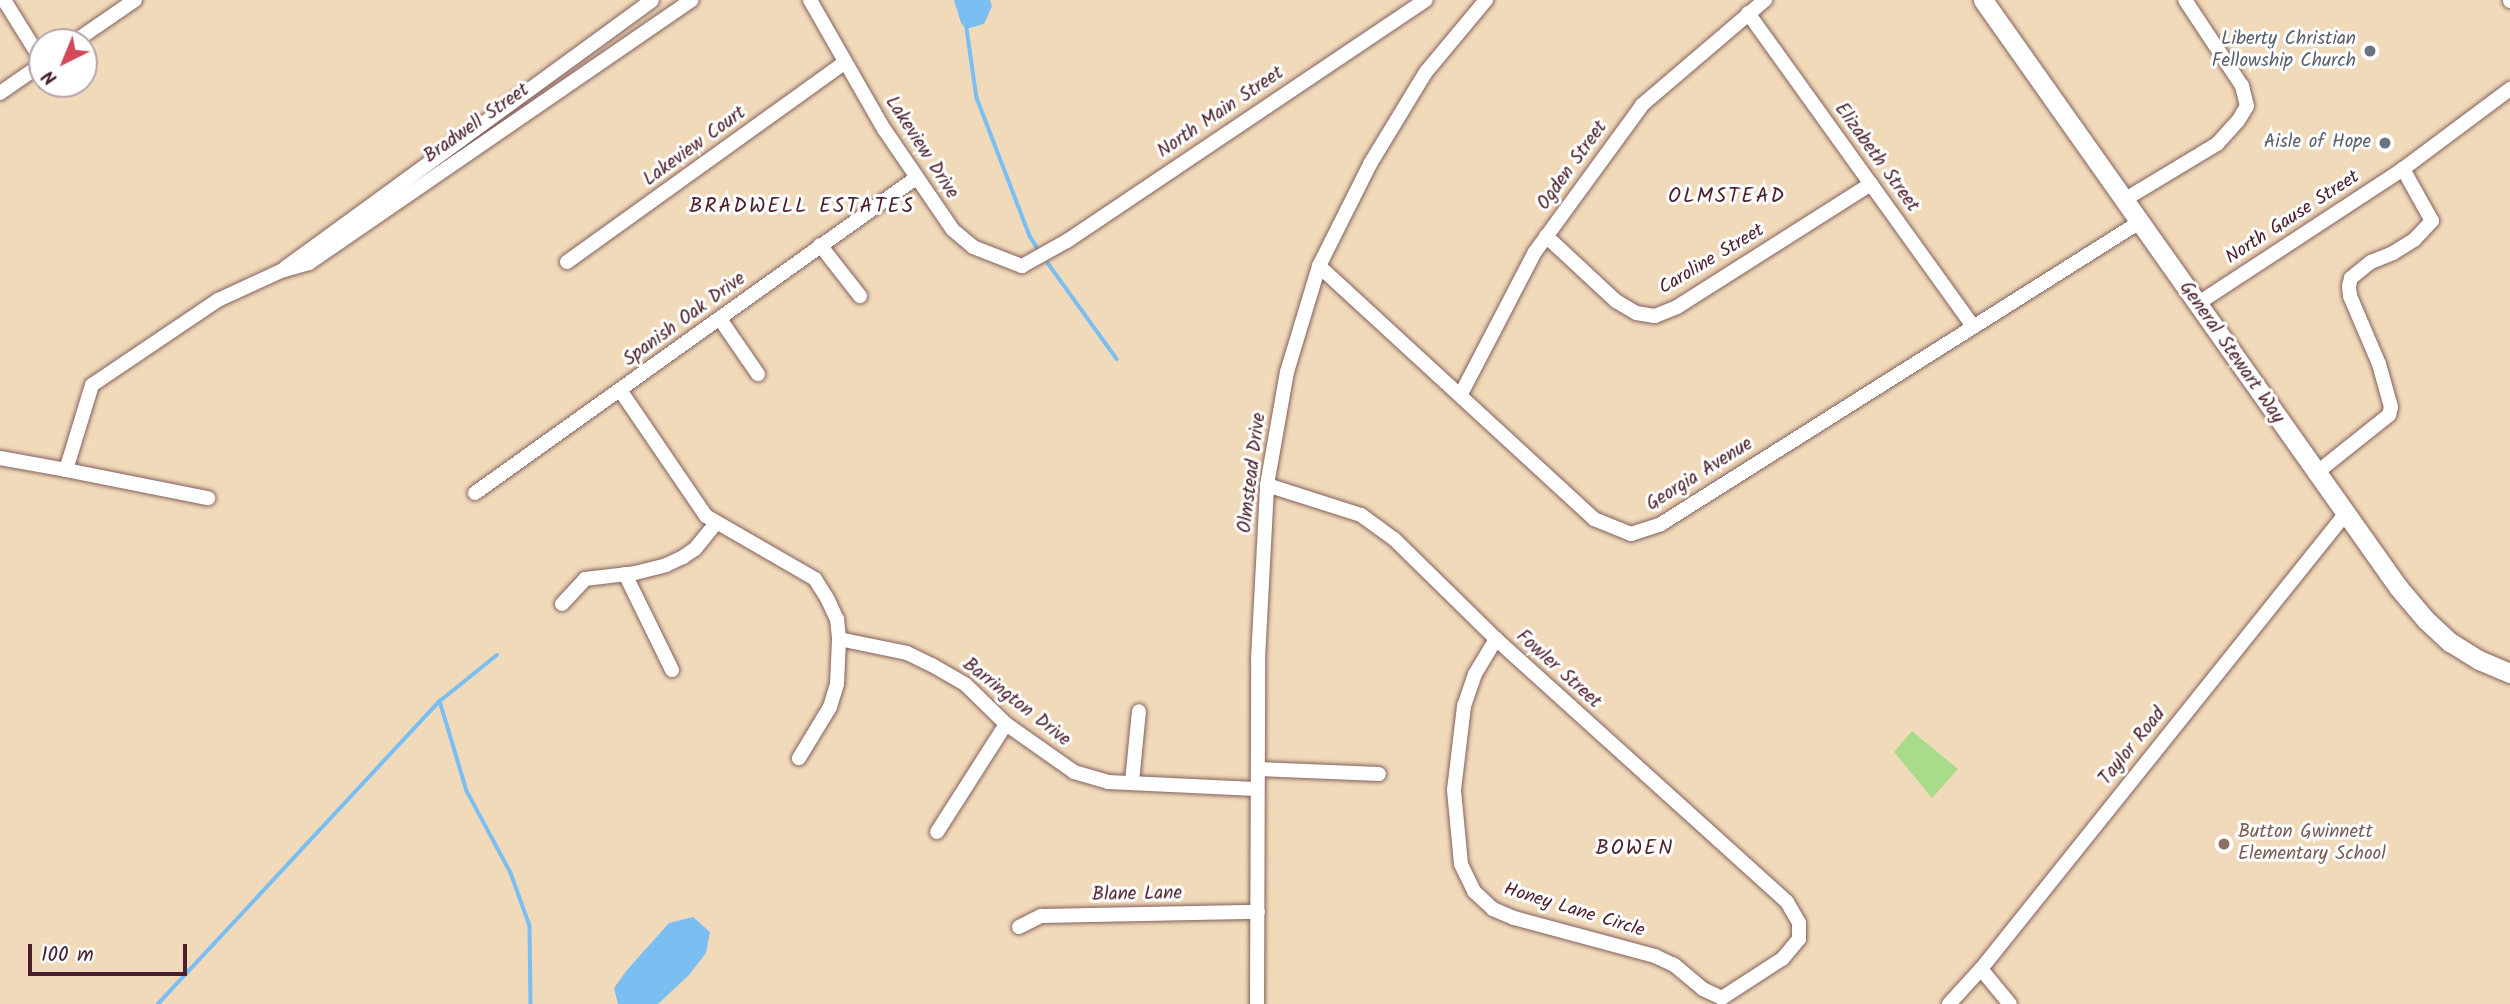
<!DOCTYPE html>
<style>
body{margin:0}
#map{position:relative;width:2510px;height:1004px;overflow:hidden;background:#f1daba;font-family:Kalam,sans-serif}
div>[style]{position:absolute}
.green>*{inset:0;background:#a9dc8a}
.water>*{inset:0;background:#7bbef1}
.stream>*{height:3.5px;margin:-1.75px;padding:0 1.75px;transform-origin:1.75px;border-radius:1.75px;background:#7bbef1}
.roads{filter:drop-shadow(0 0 2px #84605d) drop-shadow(0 0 2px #84605d)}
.minor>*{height:14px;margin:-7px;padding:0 7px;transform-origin:7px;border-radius:7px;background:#fff}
.major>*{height:19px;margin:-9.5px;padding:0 9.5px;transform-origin:9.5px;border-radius:9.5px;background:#fff}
.dots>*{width:19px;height:19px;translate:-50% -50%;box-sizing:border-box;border:4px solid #fff;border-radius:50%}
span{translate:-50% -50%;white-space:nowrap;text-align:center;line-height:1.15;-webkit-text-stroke:6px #fff;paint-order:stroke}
.worship-label{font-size:19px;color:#5b616d}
.right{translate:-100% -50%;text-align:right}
.street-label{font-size:19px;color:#4a1f2b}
.education-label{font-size:19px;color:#785e54}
.left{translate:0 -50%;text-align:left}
.neighbourhood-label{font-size:21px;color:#4a1f2b;letter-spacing:2px}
.north{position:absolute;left:28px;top:28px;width:70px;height:70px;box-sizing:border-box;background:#fff;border:2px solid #b7a5aa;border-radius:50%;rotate:223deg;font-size:19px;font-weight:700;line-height:28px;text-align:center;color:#4a1f2b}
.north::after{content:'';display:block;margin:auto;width:24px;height:32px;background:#d1495b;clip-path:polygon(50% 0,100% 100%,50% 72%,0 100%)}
.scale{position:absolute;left:28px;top:944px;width:159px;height:32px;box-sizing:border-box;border:4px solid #4a1f2b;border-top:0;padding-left:9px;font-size:21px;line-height:24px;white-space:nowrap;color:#4a1f2b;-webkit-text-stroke:5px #fff;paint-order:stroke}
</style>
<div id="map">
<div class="green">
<div style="clip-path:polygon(1912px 731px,1958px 769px,1932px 798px,1894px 752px)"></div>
</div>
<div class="water">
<div style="clip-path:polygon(954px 0,990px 0,992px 6px,984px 24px,966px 29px,961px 23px)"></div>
<div style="clip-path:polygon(693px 917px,710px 932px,706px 953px,689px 975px,658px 1004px,618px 1004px,614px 988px,627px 970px,669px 923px)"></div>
</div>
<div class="stream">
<div style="left:967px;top:29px;width:70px;rotate:81.8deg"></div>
<div style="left:977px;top:98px;width:148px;rotate:69deg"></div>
<div style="left:1030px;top:236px;width:13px;rotate:58deg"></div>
<div style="left:1048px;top:263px;width:118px;rotate:54.3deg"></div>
<div style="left:440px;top:701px;width:94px;rotate:73.3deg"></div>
<div style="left:467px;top:791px;width:93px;rotate:61.8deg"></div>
<div style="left:511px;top:873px;width:56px;rotate:70.3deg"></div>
<div style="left:530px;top:926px;width:78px;rotate:89.3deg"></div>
<div style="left:158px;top:1004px;width:414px;rotate:-47.1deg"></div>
<div style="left:440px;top:701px;width:73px;rotate:-38.9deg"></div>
</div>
<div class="roads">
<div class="minor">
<div style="left:4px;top:0;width:72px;rotate:58.1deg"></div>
<div style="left:810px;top:0;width:149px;rotate:60.2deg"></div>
<div style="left:884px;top:129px;width:122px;rotate:55.7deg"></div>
<div style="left:953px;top:230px;width:26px;rotate:40deg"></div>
<div style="left:973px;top:247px;width:53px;rotate:21.2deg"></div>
<div style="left:1022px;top:266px;width:51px;rotate:-29.1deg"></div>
<div style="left:1067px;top:241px;width:432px;rotate:-33.9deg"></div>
<div style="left:2510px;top:0;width:1px;rotate:90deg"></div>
<div style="left:1748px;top:13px;width:385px;rotate:54.3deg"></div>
<div style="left:74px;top:42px;width:74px;rotate:-34.5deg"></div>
<div style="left:0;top:93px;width:51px;rotate:-34.6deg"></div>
<div style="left:2124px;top:200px;width:109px;rotate:-31.1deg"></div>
<div style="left:2217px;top:144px;width:31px;rotate:-48deg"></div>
<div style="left:2238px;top:121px;width:17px;rotate:-59deg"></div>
<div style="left:2247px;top:106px;width:21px;rotate:-104deg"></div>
<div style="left:2242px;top:86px;width:103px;rotate:-123.5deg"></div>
<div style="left:1546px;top:236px;width:96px;rotate:42.9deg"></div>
<div style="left:1616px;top:301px;width:23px;rotate:31deg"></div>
<div style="left:1636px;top:313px;width:19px;rotate:9deg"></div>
<div style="left:1655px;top:316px;width:24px;rotate:-22deg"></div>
<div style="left:1677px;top:307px;width:230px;rotate:-32.4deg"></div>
<div style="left:820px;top:245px;width:65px;rotate:51.9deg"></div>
<div style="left:567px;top:262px;width:341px;rotate:-35.7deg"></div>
<div style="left:1319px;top:266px;width:374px;rotate:42.6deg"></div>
<div style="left:1594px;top:519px;width:40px;rotate:22deg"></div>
<div style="left:1631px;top:534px;width:32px;rotate:-18deg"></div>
<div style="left:1661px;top:524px;width:564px;rotate:-32.25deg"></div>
<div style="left:285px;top:268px;width:454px;rotate:-36.1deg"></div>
<div style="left:2197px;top:304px;width:246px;rotate:-33.2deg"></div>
<div style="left:2403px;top:169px;width:134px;rotate:-36.8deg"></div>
<div style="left:720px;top:319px;width:67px;rotate:55.4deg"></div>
<div style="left:620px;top:390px;width:153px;rotate:55.7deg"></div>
<div style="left:706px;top:516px;width:126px;rotate:30deg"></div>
<div style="left:815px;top:579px;width:22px;rotate:58deg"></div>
<div style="left:827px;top:598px;width:23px;rotate:65deg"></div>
<div style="left:837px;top:619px;width:20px;rotate:84deg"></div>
<div style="left:839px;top:639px;width:45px;rotate:92.5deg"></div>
<div style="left:837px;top:684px;width:24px;rotate:107deg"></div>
<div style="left:830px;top:707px;width:60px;rotate:121.3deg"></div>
<div style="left:1461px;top:394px;width:160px;rotate:-62.5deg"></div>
<div style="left:1535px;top:252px;width:182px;rotate:-53.9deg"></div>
<div style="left:1642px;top:105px;width:162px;rotate:-40.5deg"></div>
<div style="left:0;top:458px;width:67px;rotate:10.3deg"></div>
<div style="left:66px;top:470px;width:89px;rotate:-73deg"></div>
<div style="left:92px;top:385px;width:152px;rotate:-34deg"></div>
<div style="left:218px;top:300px;width:69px;rotate:-24.7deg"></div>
<div style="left:281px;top:271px;width:29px;rotate:-16deg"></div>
<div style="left:309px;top:263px;width:464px;rotate:-34.5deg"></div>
<div style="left:66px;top:470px;width:145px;rotate:11.2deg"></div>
<div style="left:2315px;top:474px;width:95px;rotate:-38.6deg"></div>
<div style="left:2389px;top:415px;width:8px;rotate:-76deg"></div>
<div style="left:2391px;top:407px;width:45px;rotate:-105.6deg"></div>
<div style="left:2379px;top:364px;width:74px;rotate:-113.1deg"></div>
<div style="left:2350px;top:296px;width:10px;rotate:-96deg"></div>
<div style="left:2349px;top:286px;width:8px;rotate:-76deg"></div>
<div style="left:2351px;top:278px;width:26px;rotate:-39deg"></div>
<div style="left:2371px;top:262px;width:24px;rotate:-22deg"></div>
<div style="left:2393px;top:253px;width:26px;rotate:-32deg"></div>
<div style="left:2415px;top:239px;width:25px;rotate:-47deg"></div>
<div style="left:2432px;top:221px;width:60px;rotate:-119.1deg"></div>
<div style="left:1267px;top:485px;width:99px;rotate:17.7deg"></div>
<div style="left:1361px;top:515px;width:41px;rotate:36deg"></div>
<div style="left:1394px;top:539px;width:143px;rotate:44.4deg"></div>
<div style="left:1496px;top:639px;width:392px;rotate:42.1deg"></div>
<div style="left:1787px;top:902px;width:24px;rotate:60deg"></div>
<div style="left:1799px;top:923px;width:16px;rotate:90deg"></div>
<div style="left:1799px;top:939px;width:26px;rotate:130deg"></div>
<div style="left:1782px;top:959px;width:72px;rotate:147deg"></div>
<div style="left:1722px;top:998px;width:21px;rotate:-155deg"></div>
<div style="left:1703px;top:989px;width:38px;rotate:-140deg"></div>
<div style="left:1674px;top:965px;width:21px;rotate:-155deg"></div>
<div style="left:1655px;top:956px;width:146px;rotate:-164.9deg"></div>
<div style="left:1514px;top:918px;width:23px;rotate:-157deg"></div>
<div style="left:1493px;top:909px;width:26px;rotate:-137deg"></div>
<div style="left:1474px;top:891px;width:30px;rotate:-116deg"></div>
<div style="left:1461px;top:864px;width:74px;rotate:-95.4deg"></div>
<div style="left:1454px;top:790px;width:85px;rotate:-83.2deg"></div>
<div style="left:1464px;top:706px;width:34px;rotate:-71deg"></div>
<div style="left:1475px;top:674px;width:41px;rotate:-59deg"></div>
<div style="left:475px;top:493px;width:542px;rotate:-35.54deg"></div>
<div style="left:625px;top:574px;width:107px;rotate:63.9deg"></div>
<div style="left:562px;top:604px;width:34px;rotate:-47deg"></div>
<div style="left:585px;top:579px;width:50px;rotate:-6.8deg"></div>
<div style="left:635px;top:573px;width:32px;rotate:-14deg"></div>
<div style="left:666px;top:565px;width:19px;rotate:-25deg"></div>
<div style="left:683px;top:557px;width:14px;rotate:-34deg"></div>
<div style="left:695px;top:549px;width:33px;rotate:-51deg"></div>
<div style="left:839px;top:639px;width:69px;rotate:11.6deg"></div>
<div style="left:907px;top:653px;width:28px;rotate:26deg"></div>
<div style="left:932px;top:665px;width:38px;rotate:30deg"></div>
<div style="left:965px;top:684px;width:57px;rotate:44.3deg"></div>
<div style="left:1006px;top:724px;width:83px;rotate:35.2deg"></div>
<div style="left:1074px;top:772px;width:35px;rotate:16deg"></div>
<div style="left:1108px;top:782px;width:147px;rotate:2.7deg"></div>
<div style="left:1258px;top:769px;width:121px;rotate:2.4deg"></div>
<div style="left:1132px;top:782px;width:71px;rotate:-84.4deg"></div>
<div style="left:937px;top:832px;width:128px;rotate:-57.4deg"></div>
<div style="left:1019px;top:927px;width:25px;rotate:-27deg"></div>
<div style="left:1041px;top:916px;width:217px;rotate:-1.1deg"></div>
<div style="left:1981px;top:969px;width:45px;rotate:50.4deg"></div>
<div style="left:1257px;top:1004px;width:345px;rotate:-89.8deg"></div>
<div style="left:1258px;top:659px;width:174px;rotate:-87deg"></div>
<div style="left:1267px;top:485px;width:115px;rotate:-80deg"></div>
<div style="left:1287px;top:372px;width:111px;rotate:-73.2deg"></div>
<div style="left:1319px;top:266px;width:114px;rotate:-63.4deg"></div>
<div style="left:1370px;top:164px;width:108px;rotate:-58.7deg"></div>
<div style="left:1426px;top:72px;width:94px;rotate:-50.2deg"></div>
<div style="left:1949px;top:1004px;width:47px;rotate:-47.6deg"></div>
<div style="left:1981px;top:969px;width:584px;rotate:-51.32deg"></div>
</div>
<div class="major">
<div style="left:1983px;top:0;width:719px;rotate:54.74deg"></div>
<div style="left:2398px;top:587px;width:43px;rotate:49.7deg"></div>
<div style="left:2426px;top:620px;width:33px;rotate:43deg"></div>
<div style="left:2450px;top:642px;width:34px;rotate:32deg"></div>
<div style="left:2479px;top:660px;width:34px;rotate:23deg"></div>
</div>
</div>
<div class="dots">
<div style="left:2370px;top:51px;background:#6b7280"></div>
<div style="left:2385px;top:143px;background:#6b7280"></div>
<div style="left:2224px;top:844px;background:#8d6e63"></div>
</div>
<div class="worship-label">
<span class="right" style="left:2356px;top:51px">Liberty Christian<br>Fellowship Church</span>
<span class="right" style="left:2371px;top:143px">Aisle of Hope</span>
</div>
<div class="street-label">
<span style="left:1221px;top:113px;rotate:-34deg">North Main Street</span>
<span style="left:477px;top:124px;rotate:-35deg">Bradwell Street</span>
<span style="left:695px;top:147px;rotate:-36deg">Lakeview Court</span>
<span style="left:921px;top:148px;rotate:57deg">Lakeview Drive</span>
<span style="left:1876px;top:158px;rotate:54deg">Elizabeth Street</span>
<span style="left:1573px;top:166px;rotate:-54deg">Ogden Street</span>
<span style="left:2293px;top:218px;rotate:-33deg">North Gause Street</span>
<span style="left:1712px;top:260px;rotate:-31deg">Caroline Street</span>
<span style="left:685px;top:320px;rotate:-36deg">Spanish Oak Drive</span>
<span style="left:2231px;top:353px;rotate:55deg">General Stewart Way</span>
<span style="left:1253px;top:473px;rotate:-83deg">Olmstead Drive</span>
<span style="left:1700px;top:475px;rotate:-32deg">Georgia Avenue</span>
<span style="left:1558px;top:670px;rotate:42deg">Fowler Street</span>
<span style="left:1016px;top:703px;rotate:38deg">Barrington Drive</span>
<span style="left:2133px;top:747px;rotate:-51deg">Taylor Road</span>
<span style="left:1137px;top:895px;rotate:-1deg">Blane Lane</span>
<span style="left:1574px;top:911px;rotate:17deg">Honey Lane Circle</span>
</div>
<div class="education-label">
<span class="left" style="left:2238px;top:844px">Button Gwinnett<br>Elementary School</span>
</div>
<div class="neighbourhood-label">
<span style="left:1727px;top:197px">OLMSTEAD</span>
<span style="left:802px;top:207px">BRADWELL ESTATES</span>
<span style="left:1635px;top:849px">BOWEN</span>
</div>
<div class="north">N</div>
<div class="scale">100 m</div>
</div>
